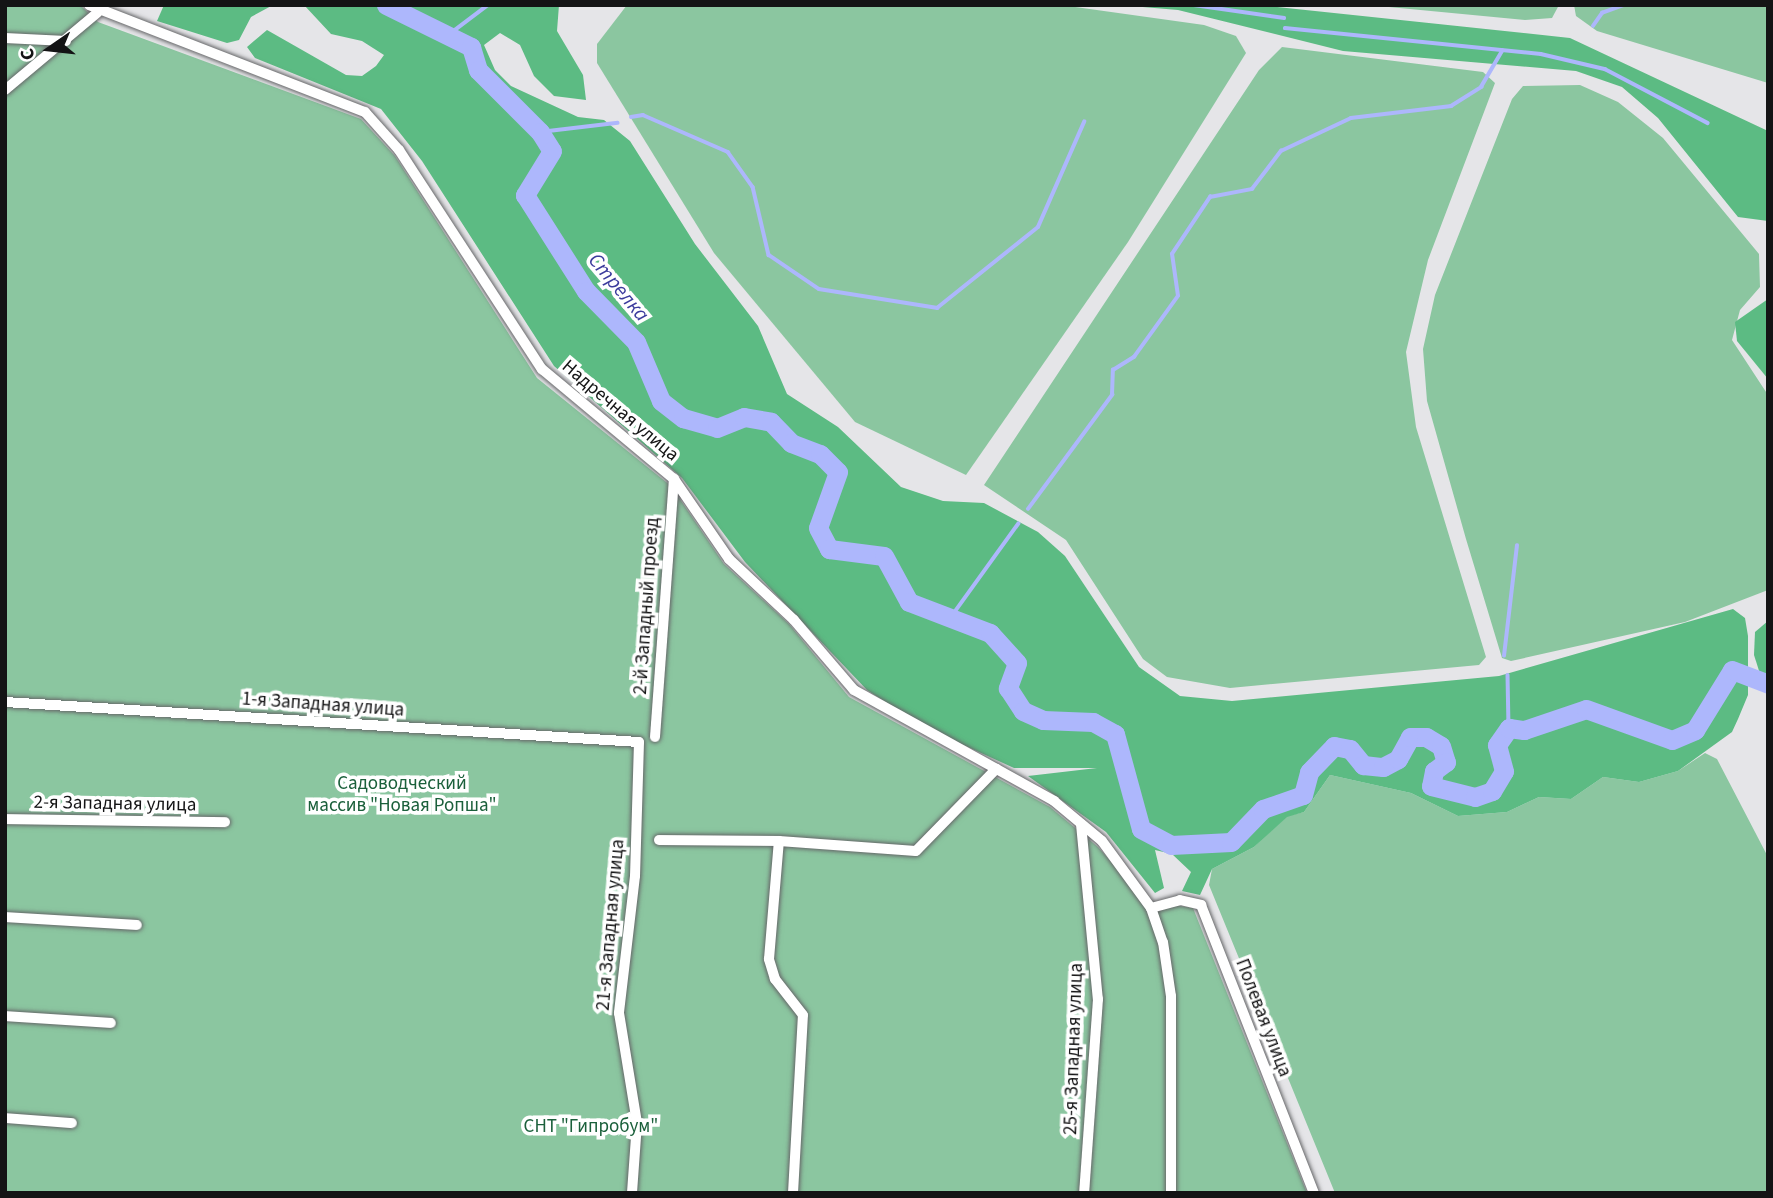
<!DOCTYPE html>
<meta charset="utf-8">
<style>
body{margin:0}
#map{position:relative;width:1773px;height:1198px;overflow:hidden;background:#e5e5e8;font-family:"Source Sans 3",sans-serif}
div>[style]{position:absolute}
.green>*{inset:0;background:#8bc6a0}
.forest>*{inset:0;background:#5cbb83}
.stream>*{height:3.5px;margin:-1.75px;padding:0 1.75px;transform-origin:1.75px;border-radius:1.75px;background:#adb7fc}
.river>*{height:19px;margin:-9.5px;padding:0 9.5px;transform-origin:9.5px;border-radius:9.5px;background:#adb7fc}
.roads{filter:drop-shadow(0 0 2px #666769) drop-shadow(0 0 2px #666769)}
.minor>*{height:10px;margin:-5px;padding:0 5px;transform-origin:5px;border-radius:5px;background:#fff}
span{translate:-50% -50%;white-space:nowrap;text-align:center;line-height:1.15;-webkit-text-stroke:7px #fff;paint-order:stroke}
.street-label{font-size:19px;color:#141415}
.park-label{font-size:19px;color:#1b603b}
.water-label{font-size:21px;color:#3c3c9d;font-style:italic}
.frame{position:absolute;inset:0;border:7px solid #141415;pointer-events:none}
.north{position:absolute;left:14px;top:14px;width:70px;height:70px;-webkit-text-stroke:5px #fff;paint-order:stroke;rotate:256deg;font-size:19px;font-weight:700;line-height:28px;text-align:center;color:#141415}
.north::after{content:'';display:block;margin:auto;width:24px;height:32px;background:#141415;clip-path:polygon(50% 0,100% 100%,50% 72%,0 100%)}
</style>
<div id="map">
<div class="green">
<div style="clip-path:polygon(5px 5px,80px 5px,98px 22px,361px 119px,395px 156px,537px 378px,671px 486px,724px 564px,789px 624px,849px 697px,1050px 807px,1098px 847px,1146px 901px,1193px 908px,1307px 1193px,5px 1193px)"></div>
<div style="clip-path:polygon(627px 5px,1061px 5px,1204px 25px,1236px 36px,1246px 53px,1128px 242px,966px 475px,855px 422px,714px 253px,597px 63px,597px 44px)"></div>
<div style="clip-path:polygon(1368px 5px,1559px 5px,1552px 18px,1525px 20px)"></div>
<div style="clip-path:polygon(1574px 5px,1768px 5px,1768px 83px,1597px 31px,1576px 16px)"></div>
<div style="clip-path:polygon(1282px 47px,1483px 72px,1495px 83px,1428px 260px,1406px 352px,1416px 427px,1486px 657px,1479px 665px,1230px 688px,1167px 677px,1143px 659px,1066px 540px,984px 485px,1259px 70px)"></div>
<div style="clip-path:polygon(1580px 85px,1618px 102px,1663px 138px,1759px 254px,1760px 287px,1740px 310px,1732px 340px,1768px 395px,1768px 590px,1685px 622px,1511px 661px,1502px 658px,1466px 539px,1427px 401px,1423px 349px,1435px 295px,1512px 99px,1523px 86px)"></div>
<div style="clip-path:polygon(1705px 753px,1717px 759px,1768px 857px,1768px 1193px,1335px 1193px,1209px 885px,1212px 869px,1254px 847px,1287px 816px,1304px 812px,1330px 775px,1411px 793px,1458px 816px,1507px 812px,1539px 797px,1571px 799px,1603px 777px,1639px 782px,1678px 771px)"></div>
</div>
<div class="forest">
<div style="clip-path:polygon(164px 5px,273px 5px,251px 17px,239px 40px,227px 43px,157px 21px)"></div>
<div style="clip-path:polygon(304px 5px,559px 5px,557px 31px,583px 75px,586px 100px,554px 96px,534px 76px,520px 45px,500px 33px,484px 45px,495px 70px,511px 86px,578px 117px,604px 120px,630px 141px,695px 244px,758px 326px,787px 394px,838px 427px,901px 487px,943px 501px,984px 503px,1038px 532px,1065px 556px,1139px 667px,1180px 696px,1232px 701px,1499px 676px,1733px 609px,1745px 618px,1748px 636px,1748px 695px,1738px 719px,1732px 732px,1678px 771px,1639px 782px,1603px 777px,1571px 799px,1539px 797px,1507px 812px,1458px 816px,1411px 793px,1330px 775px,1304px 812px,1287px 817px,1254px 847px,1212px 869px,1200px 895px,1182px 891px,1191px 872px,1172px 854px,1155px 850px,1164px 888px,1155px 893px,1106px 832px,1028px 776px,1097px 768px,1014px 768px,924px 727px,867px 690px,745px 562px,682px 478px,554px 366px,422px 161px,381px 109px,255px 58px,247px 47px,267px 30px,346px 75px,362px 76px,376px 66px,384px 55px,362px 41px,331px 34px)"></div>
<div style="clip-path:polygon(1119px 5px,1259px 5px,1570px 38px,1768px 131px,1768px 221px,1738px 217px,1658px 118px,1622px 87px,1576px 71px,1343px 51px,1178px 10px)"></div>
<div style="clip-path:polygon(1768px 299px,1768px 379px,1737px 341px,1735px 322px)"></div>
<div style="clip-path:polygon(1768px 621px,1768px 699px,1754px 655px,1755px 632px)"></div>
</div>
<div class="stream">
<div style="left:1194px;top:5px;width:91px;rotate:8.2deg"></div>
<div style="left:1593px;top:26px;width:16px;rotate:-55deg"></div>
<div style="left:1602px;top:13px;width:23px;rotate:-20deg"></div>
<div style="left:1285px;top:28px;width:257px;rotate:5.8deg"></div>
<div style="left:1541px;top:54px;width:66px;rotate:13.2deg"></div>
<div style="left:1605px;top:69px;width:116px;rotate:27.7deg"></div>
<div style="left:451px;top:33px;width:46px;rotate:-37.1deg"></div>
<div style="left:631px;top:117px;width:12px;rotate:-9deg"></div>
<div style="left:643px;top:115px;width:93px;rotate:23.5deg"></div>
<div style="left:728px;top:152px;width:43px;rotate:54.5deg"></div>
<div style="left:753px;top:187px;width:70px;rotate:76.8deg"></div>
<div style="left:769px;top:255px;width:60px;rotate:34.2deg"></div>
<div style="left:819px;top:289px;width:120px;rotate:9.1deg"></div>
<div style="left:937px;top:308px;width:129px;rotate:-38.7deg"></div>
<div style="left:1038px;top:227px;width:115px;rotate:-66.3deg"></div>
<div style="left:540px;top:132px;width:78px;rotate:-6.7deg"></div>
<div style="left:1028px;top:509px;width:142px;rotate:-53.6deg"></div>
<div style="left:1112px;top:395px;width:25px;rotate:-88deg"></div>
<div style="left:1113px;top:370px;width:25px;rotate:-32deg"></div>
<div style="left:1134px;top:357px;width:75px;rotate:-54.2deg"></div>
<div style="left:1178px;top:296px;width:42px;rotate:-98.1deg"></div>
<div style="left:1172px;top:254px;width:69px;rotate:-56.3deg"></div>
<div style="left:1210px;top:197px;width:43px;rotate:-10.8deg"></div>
<div style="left:1252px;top:189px;width:48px;rotate:-52.7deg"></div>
<div style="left:1281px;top:151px;width:77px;rotate:-25.2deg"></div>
<div style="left:1351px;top:118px;width:101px;rotate:-6.8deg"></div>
<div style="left:1451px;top:106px;width:36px;rotate:-32deg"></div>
<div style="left:1481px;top:87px;width:42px;rotate:-59.7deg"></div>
<div style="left:951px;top:617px;width:115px;rotate:-54.2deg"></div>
<div style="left:1504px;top:656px;width:111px;rotate:-83.3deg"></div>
<div style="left:1508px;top:675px;width:53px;rotate:88.9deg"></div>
</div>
<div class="river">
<div style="left:386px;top:5px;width:95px;rotate:26.3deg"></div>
<div style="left:471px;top:47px;width:24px;rotate:73deg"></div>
<div style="left:478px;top:70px;width:88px;rotate:45deg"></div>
<div style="left:540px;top:132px;width:22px;rotate:58deg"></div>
<div style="left:552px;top:151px;width:52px;rotate:121.5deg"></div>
<div style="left:525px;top:195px;width:114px;rotate:57.6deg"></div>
<div style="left:586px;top:291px;width:71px;rotate:45.6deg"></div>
<div style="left:636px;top:342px;width:64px;rotate:67deg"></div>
<div style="left:661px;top:401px;width:28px;rotate:38deg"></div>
<div style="left:683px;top:418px;width:35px;rotate:16deg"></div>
<div style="left:717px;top:428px;width:29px;rotate:-22deg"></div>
<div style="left:744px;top:417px;width:27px;rotate:10deg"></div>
<div style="left:771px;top:422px;width:29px;rotate:46deg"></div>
<div style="left:791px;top:443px;width:31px;rotate:21deg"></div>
<div style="left:820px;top:454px;width:25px;rotate:45deg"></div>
<div style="left:838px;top:472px;width:59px;rotate:109.7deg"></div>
<div style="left:818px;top:528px;width:24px;rotate:62deg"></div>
<div style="left:829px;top:549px;width:55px;rotate:7.3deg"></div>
<div style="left:884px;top:556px;width:52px;rotate:61.5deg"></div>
<div style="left:909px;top:602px;width:87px;rotate:20.9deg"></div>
<div style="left:990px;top:633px;width:40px;rotate:48deg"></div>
<div style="left:1017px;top:663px;width:27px;rotate:110deg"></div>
<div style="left:1008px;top:688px;width:27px;rotate:57deg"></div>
<div style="left:1023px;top:711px;width:22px;rotate:24deg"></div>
<div style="left:1043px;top:720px;width:50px;rotate:2.3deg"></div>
<div style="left:1093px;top:722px;width:25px;rotate:29deg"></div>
<div style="left:1115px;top:734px;width:98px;rotate:74.7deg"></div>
<div style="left:1141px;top:829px;width:34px;rotate:28deg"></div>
<div style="left:1171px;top:845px;width:60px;rotate:-2.9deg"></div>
<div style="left:1231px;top:842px;width:46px;rotate:-45.9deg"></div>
<div style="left:1263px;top:809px;width:42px;rotate:-19.3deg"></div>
<div style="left:1303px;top:795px;width:24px;rotate:-75deg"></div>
<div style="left:1309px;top:772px;width:36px;rotate:-46deg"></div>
<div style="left:1334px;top:746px;width:16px;rotate:11deg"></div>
<div style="left:1350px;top:749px;width:21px;rotate:51deg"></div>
<div style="left:1363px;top:765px;width:20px;rotate:6deg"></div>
<div style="left:1383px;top:767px;width:17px;rotate:-28deg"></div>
<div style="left:1398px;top:759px;width:25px;rotate:-61deg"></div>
<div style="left:1410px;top:737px;width:16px"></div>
<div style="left:1426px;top:737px;width:17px;rotate:31deg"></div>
<div style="left:1441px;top:746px;width:17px;rotate:73deg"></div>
<div style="left:1446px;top:762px;width:15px;rotate:143deg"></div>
<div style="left:1434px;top:771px;width:15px;rotate:101deg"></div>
<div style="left:1431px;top:786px;width:45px;rotate:14deg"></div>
<div style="left:1475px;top:797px;width:18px;rotate:-19deg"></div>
<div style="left:1492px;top:791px;width:23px;rotate:-59deg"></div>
<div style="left:1504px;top:771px;width:27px;rotate:-105deg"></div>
<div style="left:1497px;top:745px;width:21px;rotate:-55deg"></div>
<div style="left:1509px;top:728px;width:15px;rotate:8deg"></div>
<div style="left:1524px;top:730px;width:65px;rotate:-18.7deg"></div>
<div style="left:1586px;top:709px;width:91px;rotate:19.8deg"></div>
<div style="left:1672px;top:740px;width:25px;rotate:-23deg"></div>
<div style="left:1695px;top:730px;width:70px;rotate:-58.3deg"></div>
<div style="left:1732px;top:670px;width:39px;rotate:21deg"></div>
</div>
<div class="roads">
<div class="minor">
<div style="left:89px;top:5px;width:296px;rotate:21.2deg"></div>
<div style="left:365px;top:112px;width:51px;rotate:48.2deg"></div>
<div style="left:399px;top:150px;width:262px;rotate:56.9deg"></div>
<div style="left:542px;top:369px;width:172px;rotate:39.8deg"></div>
<div style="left:674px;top:479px;width:97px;rotate:55.5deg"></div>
<div style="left:729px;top:559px;width:89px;rotate:43.2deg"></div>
<div style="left:794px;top:620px;width:92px;rotate:49.4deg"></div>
<div style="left:854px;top:690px;width:229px;rotate:29deg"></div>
<div style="left:1054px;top:801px;width:62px;rotate:39.8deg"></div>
<div style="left:1102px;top:841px;width:83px;rotate:53.8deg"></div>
<div style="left:1151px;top:908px;width:36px;rotate:71deg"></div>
<div style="left:1163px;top:942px;width:55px;rotate:81.6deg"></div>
<div style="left:1171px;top:996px;width:197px;rotate:90deg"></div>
<div style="left:5px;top:38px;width:61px;rotate:2.8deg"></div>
<div style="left:5px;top:90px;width:120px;rotate:-39.9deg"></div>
<div style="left:5px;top:702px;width:635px;rotate:3.61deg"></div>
<div style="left:639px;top:742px;width:134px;rotate:91.7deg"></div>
<div style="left:635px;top:876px;width:138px;rotate:96.7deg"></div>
<div style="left:619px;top:1013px;width:111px;rotate:80.7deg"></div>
<div style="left:637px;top:1123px;width:70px;rotate:94.1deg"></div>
<div style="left:655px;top:737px;width:259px;rotate:-85.8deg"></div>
<div style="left:5px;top:819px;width:220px;rotate:0.8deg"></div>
<div style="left:1081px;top:824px;width:176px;rotate:84.5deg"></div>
<div style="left:1098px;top:999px;width:195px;rotate:94.1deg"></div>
<div style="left:659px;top:840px;width:120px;rotate:0.5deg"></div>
<div style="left:1151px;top:908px;width:30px;rotate:-15deg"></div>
<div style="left:1180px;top:900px;width:22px;rotate:13deg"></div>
<div style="left:1201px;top:905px;width:309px;rotate:68.6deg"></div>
<div style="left:5px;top:917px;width:132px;rotate:3.5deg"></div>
<div style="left:5px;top:1016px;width:106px;rotate:3.8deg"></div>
<div style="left:5px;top:1118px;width:67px;rotate:4.3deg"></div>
<div style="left:793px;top:1193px;width:178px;rotate:-86.8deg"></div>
<div style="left:803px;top:1015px;width:46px;rotate:-127.9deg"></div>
<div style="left:775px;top:979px;width:21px;rotate:-107deg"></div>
<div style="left:769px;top:959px;width:118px;rotate:-85.2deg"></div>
<div style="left:779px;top:841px;width:137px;rotate:4.2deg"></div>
<div style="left:916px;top:851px;width:115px;rotate:-45.7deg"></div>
</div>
</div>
<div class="street-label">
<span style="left:620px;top:411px;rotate:40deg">Надречная улица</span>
<span style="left:647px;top:606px;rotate:-86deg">2-й Западный проезд</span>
<span style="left:323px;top:705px;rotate:4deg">1-я Западная улица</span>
<span style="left:115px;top:804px;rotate:1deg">2-я Западная улица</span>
<span style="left:611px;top:925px;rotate:-85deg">21-я Западная улица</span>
<span style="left:1263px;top:1018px;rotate:69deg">Полевая улица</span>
<span style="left:1074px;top:1049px;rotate:-88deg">25-я Западная улица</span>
</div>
<div class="park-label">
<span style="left:402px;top:795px">Садоводческий<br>массив "Новая Ропша"</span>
<span style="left:591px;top:1127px">СНТ "Гипробум"</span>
</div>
<div class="water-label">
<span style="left:619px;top:287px;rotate:50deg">Стрелка</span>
</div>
<div class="frame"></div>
<div class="north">С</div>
</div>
